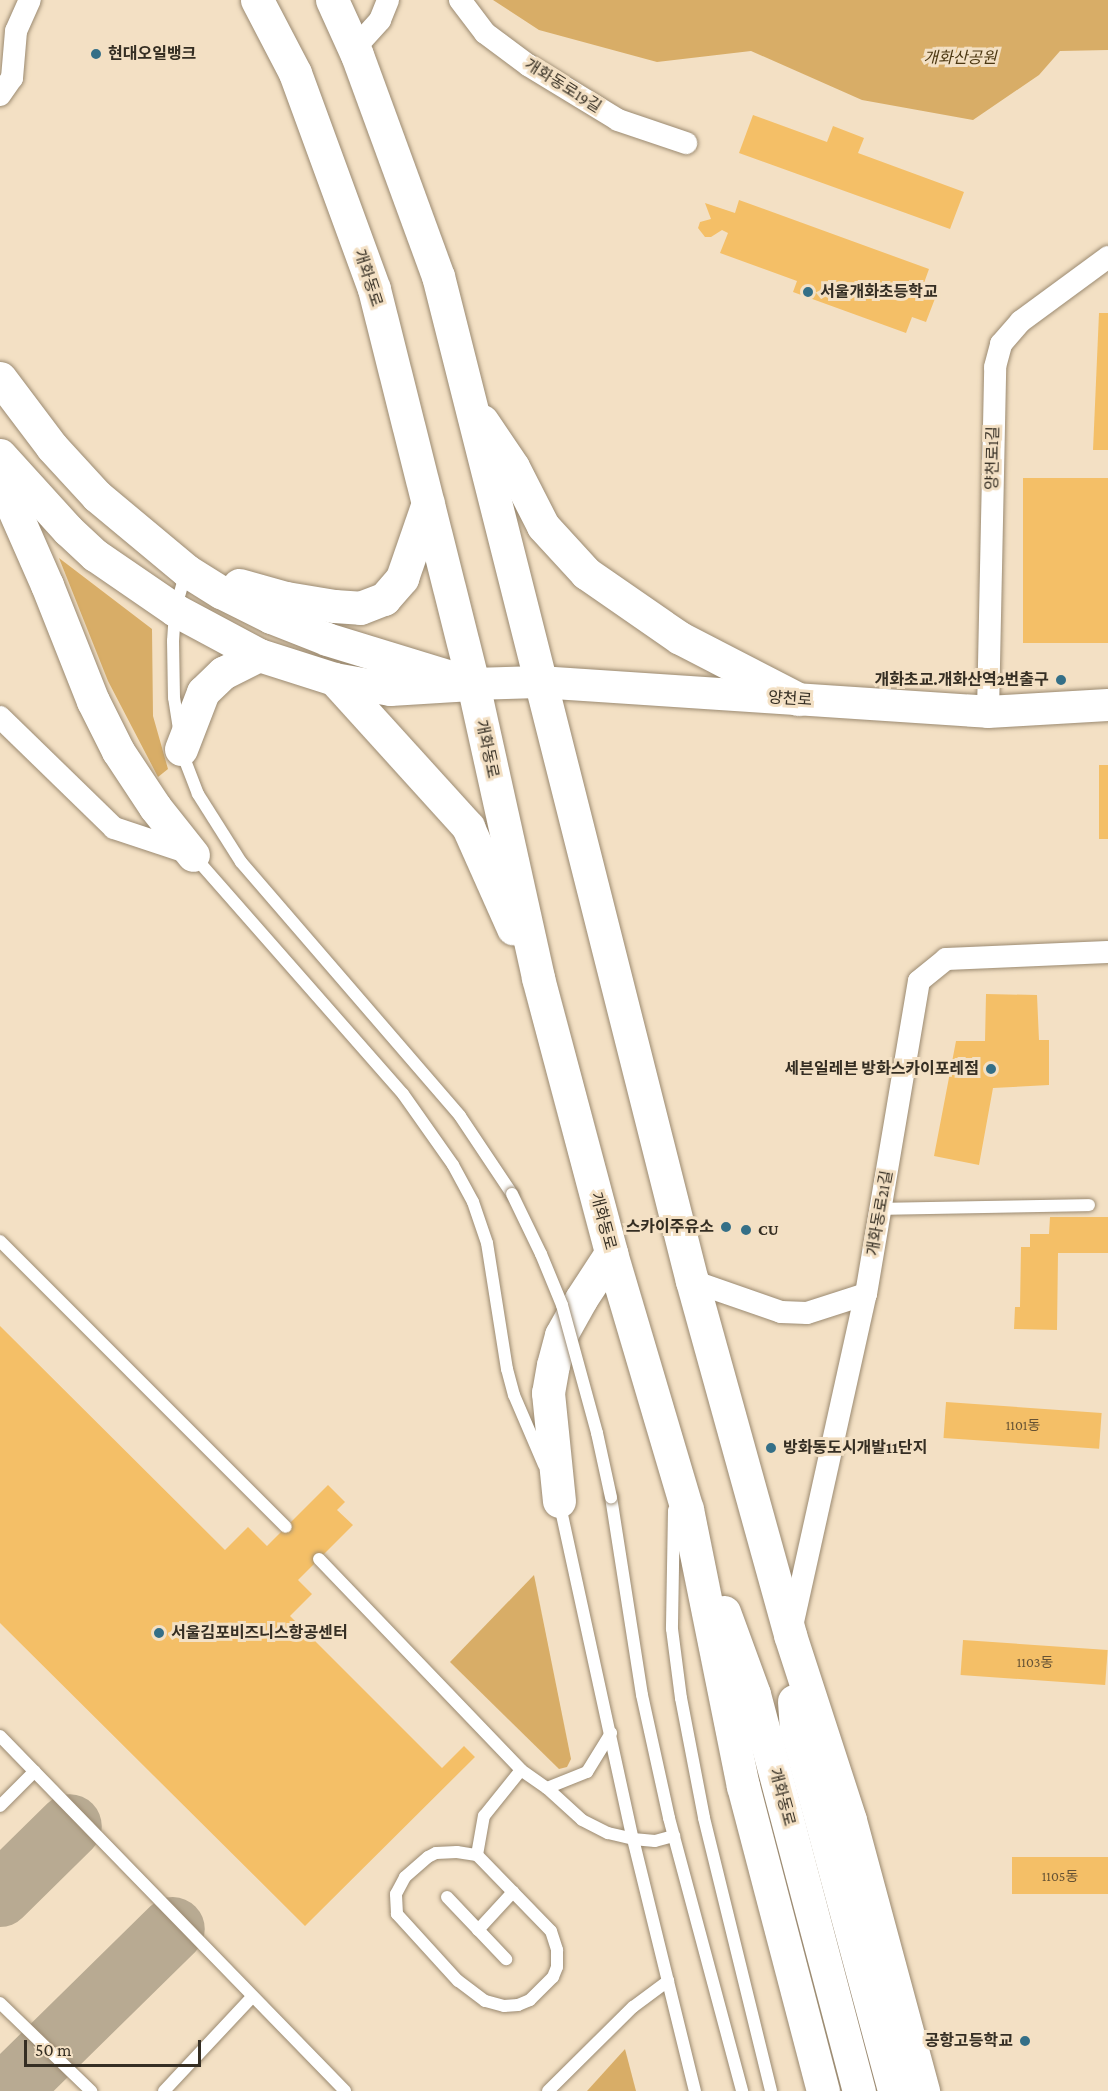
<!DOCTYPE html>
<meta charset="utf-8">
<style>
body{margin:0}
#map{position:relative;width:1108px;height:2091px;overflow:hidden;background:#f3e0c4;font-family:"Crimson Pro","Noto Sans KR",serif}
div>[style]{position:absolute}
.green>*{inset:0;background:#d8ad67}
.taxiway>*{height:64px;margin:-32px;padding:0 32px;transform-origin:32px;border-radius:32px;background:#b8aa92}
.building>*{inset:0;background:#f4bf67;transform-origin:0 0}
.roads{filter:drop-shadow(0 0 2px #9b8a71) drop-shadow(0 0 2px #9b8a71)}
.lane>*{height:12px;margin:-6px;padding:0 6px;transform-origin:6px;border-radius:6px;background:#fff}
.street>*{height:22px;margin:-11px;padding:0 11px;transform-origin:11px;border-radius:11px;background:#fff}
.secondary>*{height:32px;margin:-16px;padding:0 16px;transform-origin:16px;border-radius:16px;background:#fff}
.primary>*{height:33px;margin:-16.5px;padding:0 16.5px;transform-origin:16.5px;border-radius:16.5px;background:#fff}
.highway>*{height:33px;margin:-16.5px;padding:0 16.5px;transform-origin:16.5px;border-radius:16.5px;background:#fff}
.bridges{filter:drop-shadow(0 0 2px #9b8a71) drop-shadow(0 0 2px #9b8a71)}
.lane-bridge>*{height:12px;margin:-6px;padding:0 6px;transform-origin:6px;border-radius:6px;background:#fff}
.dots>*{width:16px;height:16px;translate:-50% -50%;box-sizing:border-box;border:3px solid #f3e0c4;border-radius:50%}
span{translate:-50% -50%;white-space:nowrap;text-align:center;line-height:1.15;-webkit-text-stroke:6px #f3e0c4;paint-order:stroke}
.number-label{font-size:14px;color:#655234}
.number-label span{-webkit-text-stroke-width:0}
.poi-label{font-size:16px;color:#352e23;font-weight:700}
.left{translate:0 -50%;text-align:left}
.right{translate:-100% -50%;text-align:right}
.park-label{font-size:16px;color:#4c3711;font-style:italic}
.street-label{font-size:16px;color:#352e23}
.scale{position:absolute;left:24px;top:2040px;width:177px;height:27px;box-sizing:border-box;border:3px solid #352e23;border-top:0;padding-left:8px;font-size:18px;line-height:21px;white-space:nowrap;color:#352e23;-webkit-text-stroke:4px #f3e0c4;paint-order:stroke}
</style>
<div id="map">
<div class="green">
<div style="clip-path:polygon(493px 0,1108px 0,1108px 50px,1060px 51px,1039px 75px,973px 120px,862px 100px,751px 51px,657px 62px,539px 30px)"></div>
<div style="clip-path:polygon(59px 558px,152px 629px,153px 716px,168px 769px,158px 777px,108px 681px)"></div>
<div style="clip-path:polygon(534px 1575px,571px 1759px,567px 1767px,559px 1769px,450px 1662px)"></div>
<div style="clip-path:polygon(625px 2049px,636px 2091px,587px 2091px)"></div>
</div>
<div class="taxiway">
<div style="left:0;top:1895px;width:98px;rotate:-44.6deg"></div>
<div style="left:8px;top:2091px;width:231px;rotate:-44.5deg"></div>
</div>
<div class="building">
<div style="clip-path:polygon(753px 115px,827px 142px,833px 126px,864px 138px,858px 153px,964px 192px,950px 229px,739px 153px)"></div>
<div style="clip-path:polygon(739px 200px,929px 269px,924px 283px,939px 288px,926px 322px,912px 317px,906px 333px,793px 292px,797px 281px,720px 253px,728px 233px,722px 230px,711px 237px,705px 237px,698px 228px,700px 222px,711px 219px,705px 203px,735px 213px)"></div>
<div style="clip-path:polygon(1099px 313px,1108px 313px,1108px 450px,1093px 450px)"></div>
<div style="left:1023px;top:478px;width:85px;height:165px"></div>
<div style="left:1099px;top:765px;width:9px;height:74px"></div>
<div style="clip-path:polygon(986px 994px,1037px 995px,1039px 1040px,1049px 1040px,1049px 1085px,993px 1088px,979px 1165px,934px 1156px,956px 1041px,985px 1041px)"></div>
<div style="clip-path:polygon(1050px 1217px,1108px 1217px,1108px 1253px,1058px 1253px,1057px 1330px,1014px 1329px,1015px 1307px,1020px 1307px,1021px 1247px,1030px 1247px,1030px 1234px,1049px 1234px)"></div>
<div style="clip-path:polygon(0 1326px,225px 1550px,248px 1527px,267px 1546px,328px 1485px,345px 1502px,337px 1510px,353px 1525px,298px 1580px,312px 1594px,290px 1616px,442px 1768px,464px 1746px,475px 1757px,305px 1926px,0 1623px)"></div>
<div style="left:946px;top:1402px;width:156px;height:36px;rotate:4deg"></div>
<div style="left:963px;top:1640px;width:145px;height:35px;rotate:4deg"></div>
<div style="left:1108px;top:1857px;width:37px;height:96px;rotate:90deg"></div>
</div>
<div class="roads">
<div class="lane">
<div style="left:179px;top:729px;width:31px;rotate:-99deg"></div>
<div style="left:174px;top:698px;width:57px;rotate:-91deg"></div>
<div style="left:173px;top:641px;width:31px;rotate:-86deg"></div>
<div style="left:175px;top:610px;width:40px;rotate:-74deg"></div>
<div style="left:181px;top:750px;width:47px;rotate:68.9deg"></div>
<div style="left:198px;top:794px;width:80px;rotate:57.7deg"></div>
<div style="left:241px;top:862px;width:335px;rotate:49.2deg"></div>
<div style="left:460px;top:1116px;width:94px;rotate:56.3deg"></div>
<div style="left:193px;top:855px;width:318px;rotate:48.7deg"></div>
<div style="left:403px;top:1094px;width:87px;rotate:54.8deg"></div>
<div style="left:453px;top:1165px;width:42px;rotate:61.6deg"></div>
<div style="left:473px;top:1202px;width:43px;rotate:71.1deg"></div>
<div style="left:487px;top:1243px;width:128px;rotate:81deg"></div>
<div style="left:507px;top:1369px;width:27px;rotate:75deg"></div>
<div style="left:514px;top:1395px;width:76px;rotate:66.8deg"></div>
<div style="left:881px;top:1209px;width:208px;rotate:-1.1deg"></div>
<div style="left:0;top:1241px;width:404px;rotate:45deg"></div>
<div style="left:611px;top:1497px;width:200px;rotate:81.1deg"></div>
<div style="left:642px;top:1695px;width:126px;rotate:77.6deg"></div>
<div style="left:669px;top:1818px;width:283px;rotate:75deg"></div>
<div style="left:559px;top:1501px;width:346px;rotate:77.7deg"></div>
<div style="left:633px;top:1839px;width:260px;rotate:76.2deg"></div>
<div style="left:674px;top:1510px;width:119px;rotate:91deg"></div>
<div style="left:672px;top:1629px;width:70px;rotate:82.6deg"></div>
<div style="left:681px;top:1698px;width:122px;rotate:79.1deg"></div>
<div style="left:704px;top:1818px;width:281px;rotate:76.2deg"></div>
<div style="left:319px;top:1559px;width:292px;rotate:46.2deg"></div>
<div style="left:521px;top:1770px;width:32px;rotate:35deg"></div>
<div style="left:547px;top:1788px;width:47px;rotate:42.4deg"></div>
<div style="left:582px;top:1820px;width:29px;rotate:27deg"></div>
<div style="left:608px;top:1833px;width:26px;rotate:13deg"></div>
<div style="left:633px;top:1839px;width:22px;rotate:5deg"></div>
<div style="left:655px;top:1841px;width:20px;rotate:-15deg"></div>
<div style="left:0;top:1736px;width:495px;rotate:45.8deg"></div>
<div style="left:547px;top:1788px;width:43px;rotate:-21.8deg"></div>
<div style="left:587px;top:1772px;width:46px;rotate:-58.4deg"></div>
<div style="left:0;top:1806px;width:49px;rotate:-45deg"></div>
<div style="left:457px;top:1852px;width:20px;rotate:9deg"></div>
<div style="left:477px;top:1855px;width:106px;rotate:45.8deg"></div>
<div style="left:551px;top:1931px;width:20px;rotate:72deg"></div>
<div style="left:557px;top:1950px;width:17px;rotate:90deg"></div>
<div style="left:557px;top:1967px;width:11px;rotate:112deg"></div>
<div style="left:553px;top:1977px;width:33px;rotate:135deg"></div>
<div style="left:530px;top:2000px;width:13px;rotate:157deg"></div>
<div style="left:518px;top:2005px;width:14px;rotate:176deg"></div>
<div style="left:504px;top:2006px;width:20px;rotate:-165deg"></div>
<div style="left:485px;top:2001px;width:34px;rotate:-143deg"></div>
<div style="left:458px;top:1981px;width:91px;rotate:-132.3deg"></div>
<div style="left:397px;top:1914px;width:20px;rotate:-93deg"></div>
<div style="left:396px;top:1894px;width:19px;rotate:-62deg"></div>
<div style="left:405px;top:1877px;width:30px;rotate:-41deg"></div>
<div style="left:428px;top:1857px;width:9px;rotate:-27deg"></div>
<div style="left:436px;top:1853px;width:21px;rotate:-3deg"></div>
<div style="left:477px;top:1855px;width:40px;rotate:-80deg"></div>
<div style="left:484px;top:1816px;width:59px;rotate:-51.2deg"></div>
<div style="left:447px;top:1897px;width:86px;rotate:46.4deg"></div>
<div style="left:478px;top:1930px;width:52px;rotate:-47.4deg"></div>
<div style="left:0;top:2003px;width:127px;rotate:44deg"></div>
<div style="left:164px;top:2091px;width:129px;rotate:-46.9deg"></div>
<div style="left:548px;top:2091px;width:120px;rotate:-44.7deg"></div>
<div style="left:633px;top:2007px;width:44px;rotate:-36.6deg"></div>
</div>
<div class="street">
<div style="left:460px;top:0;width:41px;rotate:52.9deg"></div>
<div style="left:485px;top:33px;width:54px;rotate:36.7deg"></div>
<div style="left:528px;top:65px;width:105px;rotate:31.4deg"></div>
<div style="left:618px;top:120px;width:72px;rotate:18.7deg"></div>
<div style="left:354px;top:49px;width:39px;rotate:-48deg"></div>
<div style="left:380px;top:20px;width:22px;rotate:-68deg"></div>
<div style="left:0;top:95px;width:21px;rotate:-55deg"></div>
<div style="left:12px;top:78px;width:47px;rotate:-85.1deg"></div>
<div style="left:16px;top:31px;width:34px;rotate:-66deg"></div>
<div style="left:988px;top:712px;width:345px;rotate:-88.8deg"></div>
<div style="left:995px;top:367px;width:24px;rotate:-75deg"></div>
<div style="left:1001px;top:344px;width:30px;rotate:-49deg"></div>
<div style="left:1021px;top:321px;width:108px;rotate:-36.3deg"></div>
<div style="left:0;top:717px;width:159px;rotate:44.2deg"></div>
<div style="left:114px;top:828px;width:82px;rotate:18.4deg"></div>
<div style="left:692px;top:1281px;width:94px;rotate:19.2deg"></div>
<div style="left:781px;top:1312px;width:26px;rotate:2deg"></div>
<div style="left:807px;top:1313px;width:62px;rotate:-17.9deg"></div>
<div style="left:791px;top:1631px;width:345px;rotate:-77.5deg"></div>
<div style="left:866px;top:1294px;width:317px;rotate:-80.4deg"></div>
<div style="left:919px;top:981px;width:35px;rotate:-39deg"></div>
<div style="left:946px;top:959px;width:162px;rotate:-2.5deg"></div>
</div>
<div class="secondary">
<div style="left:473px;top:684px;width:66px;rotate:-1.7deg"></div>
<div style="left:539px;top:682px;width:450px;rotate:3.8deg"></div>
<div style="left:988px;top:712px;width:120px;rotate:-3.3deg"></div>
</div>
<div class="primary">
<div style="left:257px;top:0;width:82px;rotate:62.5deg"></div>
<div style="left:295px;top:73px;width:230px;rotate:69.9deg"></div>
<div style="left:374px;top:289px;width:407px;rotate:75.9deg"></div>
<div style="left:473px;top:684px;width:301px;rotate:77.5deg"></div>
<div style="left:538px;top:978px;width:285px;rotate:75.1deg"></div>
<div style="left:611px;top:1253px;width:267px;rotate:73.5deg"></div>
<div style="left:687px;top:1509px;width:283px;rotate:78.6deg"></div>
<div style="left:743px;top:1786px;width:315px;rotate:75.3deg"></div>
<div style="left:332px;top:0;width:60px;rotate:65.6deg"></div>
<div style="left:357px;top:55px;width:235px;rotate:69.9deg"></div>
<div style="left:438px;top:276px;width:1037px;rotate:75.82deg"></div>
<div style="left:692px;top:1281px;width:367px;rotate:74.5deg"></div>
<div style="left:790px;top:1635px;width:194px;rotate:72deg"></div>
<div style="left:850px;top:1820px;width:281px;rotate:74.9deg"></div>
<div style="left:482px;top:421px;width:55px;rotate:56deg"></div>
<div style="left:513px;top:467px;width:66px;rotate:63deg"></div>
<div style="left:543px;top:526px;width:64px;rotate:47.5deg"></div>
<div style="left:586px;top:573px;width:114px;rotate:34.7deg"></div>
<div style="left:680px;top:638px;width:133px;rotate:27.3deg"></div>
<div style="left:0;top:455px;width:101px;rotate:47.8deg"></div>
<div style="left:68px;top:530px;width:37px;rotate:43deg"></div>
<div style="left:95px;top:555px;width:97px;rotate:34.5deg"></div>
<div style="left:175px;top:610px;width:95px;rotate:28.2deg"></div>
<div style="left:259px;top:655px;width:79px;rotate:17.7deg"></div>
<div style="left:334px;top:679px;width:57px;rotate:10.1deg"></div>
<div style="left:390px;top:689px;width:81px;rotate:-3.5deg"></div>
<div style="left:0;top:478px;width:117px;rotate:66.3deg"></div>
<div style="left:47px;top:585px;width:125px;rotate:68.4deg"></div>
<div style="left:93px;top:701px;width:56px;rotate:63.4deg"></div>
<div style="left:118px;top:751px;width:67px;rotate:56.5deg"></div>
<div style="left:155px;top:807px;width:61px;rotate:51.6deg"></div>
<div style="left:334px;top:679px;width:200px;rotate:47.8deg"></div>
<div style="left:468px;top:827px;width:111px;rotate:66deg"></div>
<div style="left:181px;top:749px;width:61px;rotate:-68.9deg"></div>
<div style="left:203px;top:692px;width:28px;rotate:-44deg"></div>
<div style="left:223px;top:673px;width:40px;rotate:-26.6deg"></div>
<div style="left:559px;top:1501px;width:109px;rotate:-95.8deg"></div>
<div style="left:548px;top:1393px;width:28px;rotate:-80deg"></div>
<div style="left:553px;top:1365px;width:31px;rotate:-75deg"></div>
<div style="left:561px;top:1335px;width:41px;rotate:-60.9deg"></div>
<div style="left:581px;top:1299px;width:55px;rotate:-56.9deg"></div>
<div style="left:724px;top:1612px;width:87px;rotate:69.9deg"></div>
<div style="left:754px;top:1694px;width:411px;rotate:75.2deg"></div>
<div style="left:794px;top:1701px;width:26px;rotate:86deg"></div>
<div style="left:796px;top:1727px;width:377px;rotate:74.9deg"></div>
</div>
<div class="highway">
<div style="left:0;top:378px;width:86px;rotate:53deg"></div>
<div style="left:52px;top:447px;width:67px;rotate:47.4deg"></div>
<div style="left:97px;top:496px;width:117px;rotate:39.8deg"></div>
<div style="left:187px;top:571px;width:40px;rotate:32deg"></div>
<div style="left:221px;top:592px;width:56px;rotate:26.6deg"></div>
<div style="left:271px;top:617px;width:60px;rotate:21.4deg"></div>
<div style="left:327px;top:639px;width:153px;rotate:17.1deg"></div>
<div style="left:239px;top:585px;width:49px;rotate:15.5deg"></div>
<div style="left:286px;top:598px;width:49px;rotate:9.5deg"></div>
<div style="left:334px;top:606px;width:26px;rotate:4deg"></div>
<div style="left:360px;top:608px;width:26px;rotate:-21deg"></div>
<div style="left:384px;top:599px;width:28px;rotate:-49deg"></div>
<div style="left:402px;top:578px;width:79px;rotate:-70.9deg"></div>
</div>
</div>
<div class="bridges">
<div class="lane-bridge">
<div style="left:512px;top:1194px;width:67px;rotate:64.2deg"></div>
<div style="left:541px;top:1254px;width:55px;rotate:67.6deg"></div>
<div style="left:562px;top:1305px;width:133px;rotate:74.7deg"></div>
<div style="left:597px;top:1433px;width:66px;rotate:77.7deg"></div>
</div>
</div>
<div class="dots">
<div style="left:96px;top:54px;background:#346f87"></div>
<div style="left:808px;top:292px;background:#346f87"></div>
<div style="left:1061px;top:680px;background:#346f87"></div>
<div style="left:991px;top:1069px;background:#346f87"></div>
<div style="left:726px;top:1227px;background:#346f87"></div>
<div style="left:746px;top:1230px;background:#346f87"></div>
<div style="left:771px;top:1448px;background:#346f87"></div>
<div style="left:159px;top:1633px;background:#346f87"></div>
<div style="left:1025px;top:2041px;background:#346f87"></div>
</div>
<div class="number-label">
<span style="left:1023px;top:1425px">1101동</span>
<span style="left:1035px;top:1662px">1103동</span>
<span style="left:1060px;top:1876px">1105동</span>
</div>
<div class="poi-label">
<span class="left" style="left:108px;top:54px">현대오일뱅크</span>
<span class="left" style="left:820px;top:292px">서울개화초등학교</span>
<span class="right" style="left:1049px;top:680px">개화초교.개화산역2번출구</span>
<span class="right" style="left:979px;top:1069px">세븐일레븐 방화스카이포레점</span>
<span class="right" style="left:714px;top:1227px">스카이주유소</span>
<span class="left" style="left:758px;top:1230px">CU</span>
<span class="left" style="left:783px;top:1448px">방화동도시개발11단지</span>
<span class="left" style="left:171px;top:1633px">서울김포비즈니스항공센터</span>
<span class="right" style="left:1013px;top:2041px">공항고등학교</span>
</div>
<div class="park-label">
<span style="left:960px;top:58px">개화산공원</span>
</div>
<div class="street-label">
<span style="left:563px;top:86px;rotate:32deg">개화동로19길</span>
<span style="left:368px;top:278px;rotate:72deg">개화동로</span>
<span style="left:993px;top:458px;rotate:-89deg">양천로1길</span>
<span style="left:790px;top:699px;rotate:4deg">양천로</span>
<span style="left:487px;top:749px;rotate:78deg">개화동로</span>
<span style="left:880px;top:1213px;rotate:-80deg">개화동로21길</span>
<span style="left:603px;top:1221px;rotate:75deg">개화동로</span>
<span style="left:782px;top:1797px;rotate:75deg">개화동로</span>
</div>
<div class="scale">50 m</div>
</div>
